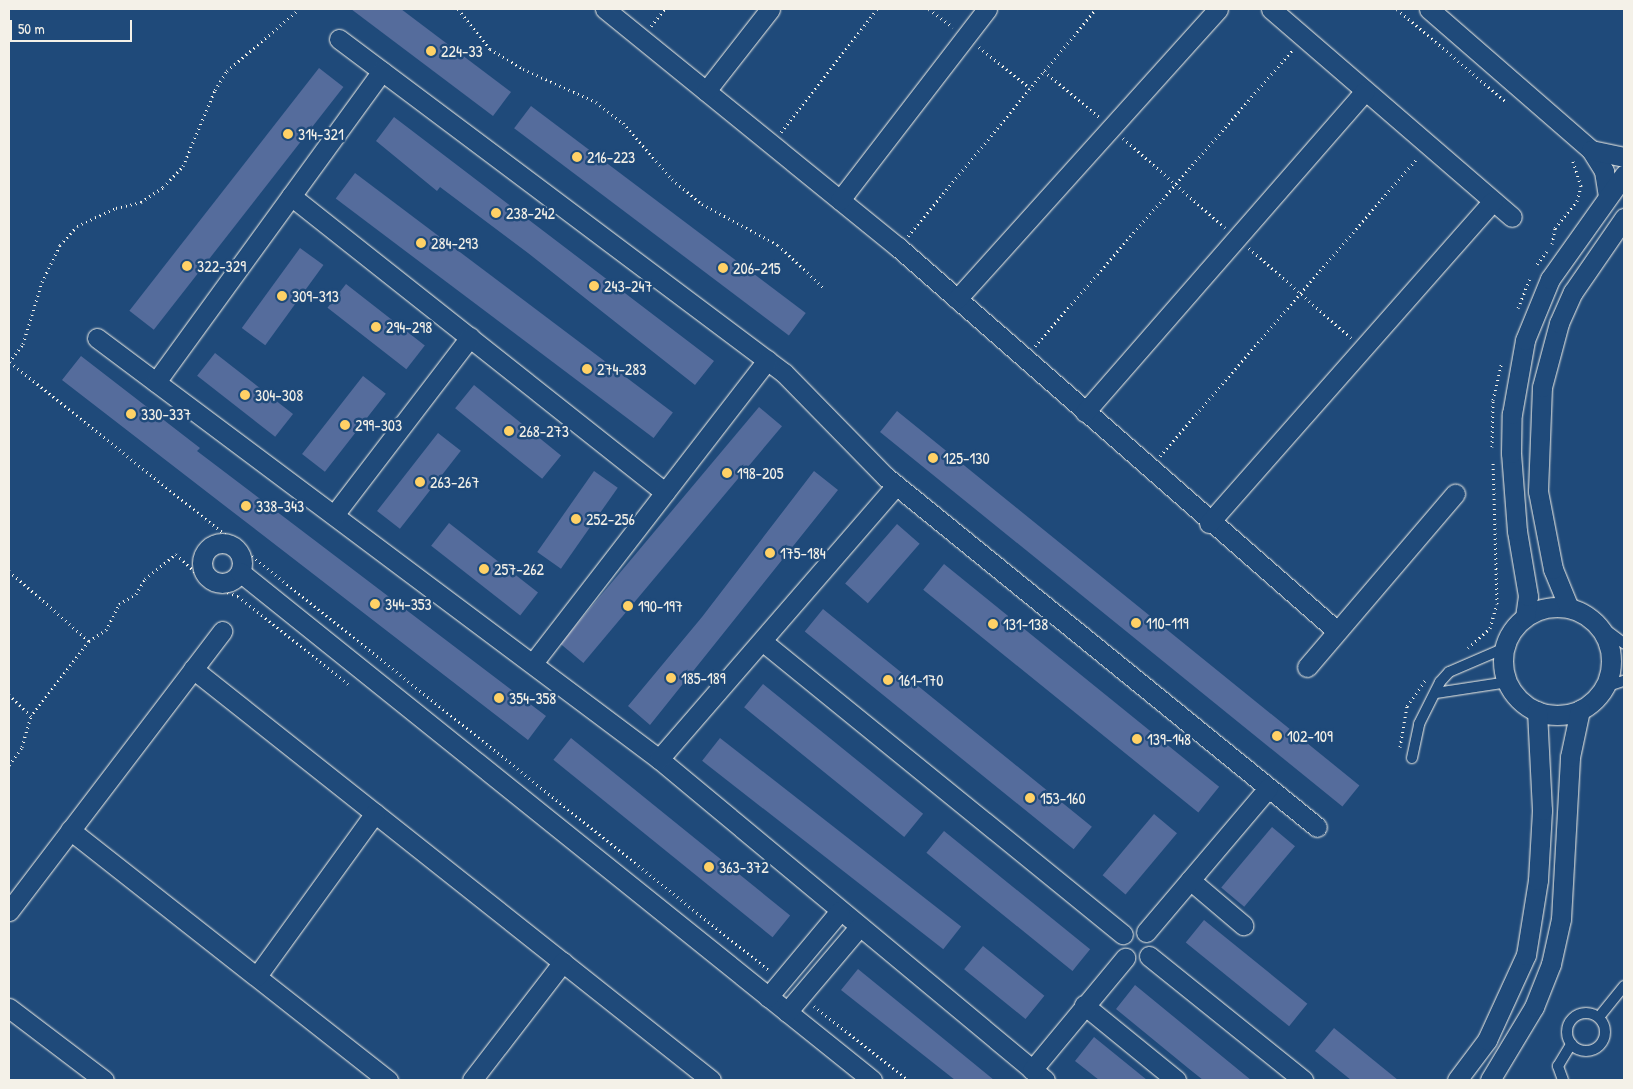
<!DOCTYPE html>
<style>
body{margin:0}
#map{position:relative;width:1633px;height:1089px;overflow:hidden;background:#1f4a7a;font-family:"Patrick Hand",sans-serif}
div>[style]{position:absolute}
.building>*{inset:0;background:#556c9c;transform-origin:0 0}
.path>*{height:3px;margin-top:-1.5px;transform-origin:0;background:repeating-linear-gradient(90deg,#f4f1e8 0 1px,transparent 0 5px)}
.roads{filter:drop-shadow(0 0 1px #f4f1e8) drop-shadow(0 0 1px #f4f1e8)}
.lane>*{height:10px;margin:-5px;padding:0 5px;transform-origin:5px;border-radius:5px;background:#1f4a7a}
.lane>.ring{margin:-5px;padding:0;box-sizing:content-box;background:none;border:10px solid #1f4a7a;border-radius:50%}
.street>*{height:19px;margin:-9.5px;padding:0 9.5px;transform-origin:9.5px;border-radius:9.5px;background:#1f4a7a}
.street>.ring{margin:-9.5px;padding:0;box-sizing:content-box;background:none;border:19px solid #1f4a7a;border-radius:50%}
.dots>*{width:14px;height:14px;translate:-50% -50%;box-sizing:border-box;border:2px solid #1f4a7a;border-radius:50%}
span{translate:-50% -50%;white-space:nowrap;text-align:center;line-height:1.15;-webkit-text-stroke:5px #1f4a7a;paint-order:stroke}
.poi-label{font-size:16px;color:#f4f1e8}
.left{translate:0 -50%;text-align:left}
.frame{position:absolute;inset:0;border:10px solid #f4f1e8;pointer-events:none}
.scale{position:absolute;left:10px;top:20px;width:122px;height:22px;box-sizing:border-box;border:2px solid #f4f1e8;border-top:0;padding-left:6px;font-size:15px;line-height:18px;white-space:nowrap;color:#f4f1e8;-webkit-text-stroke:4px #1f4a7a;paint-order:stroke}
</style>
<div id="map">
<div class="building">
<div style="clip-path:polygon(351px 9px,401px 9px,511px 92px,493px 116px)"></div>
<div style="left:319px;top:68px;width:31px;height:308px;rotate:38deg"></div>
<div style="left:531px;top:106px;width:344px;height:28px;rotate:37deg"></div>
<div style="clip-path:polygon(394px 117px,714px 361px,695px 385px,528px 253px,440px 187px,437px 191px,376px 141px)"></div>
<div style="left:355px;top:173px;width:398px;height:32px;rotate:37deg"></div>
<div style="left:300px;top:248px;width:29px;height:99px;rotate:36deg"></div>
<div style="left:346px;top:284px;width:100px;height:30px;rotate:38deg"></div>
<div style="left:215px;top:353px;width:99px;height:29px;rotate:38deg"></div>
<div style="clip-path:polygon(81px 356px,200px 448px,197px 451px,546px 716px,528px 740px,62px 380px)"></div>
<div style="left:363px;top:376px;width:29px;height:99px;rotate:38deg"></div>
<div style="left:474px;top:385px;width:112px;height:30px;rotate:39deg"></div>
<div style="left:759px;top:407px;width:30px;height:309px;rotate:40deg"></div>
<div style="left:897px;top:411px;width:595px;height:27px;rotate:39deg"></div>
<div style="left:438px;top:433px;width:29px;height:99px;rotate:38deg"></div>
<div style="left:594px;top:471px;width:29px;height:99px;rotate:35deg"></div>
<div style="clip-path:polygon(814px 471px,838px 490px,650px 725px,628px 706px,702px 617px)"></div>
<div style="left:449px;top:523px;width:113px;height:29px;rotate:38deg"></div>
<div style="left:897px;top:524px;width:30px;height:79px;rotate:41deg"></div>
<div style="left:944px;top:564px;width:354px;height:33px;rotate:39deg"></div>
<div style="left:823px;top:609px;width:346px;height:29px;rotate:39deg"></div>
<div style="left:763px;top:684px;width:206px;height:30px;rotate:39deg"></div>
<div style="left:571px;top:738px;width:282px;height:28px;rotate:39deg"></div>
<div style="left:720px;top:738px;width:306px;height:29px;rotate:38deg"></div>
<div style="left:1154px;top:814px;width:30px;height:80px;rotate:40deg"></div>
<div style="left:1272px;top:827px;width:30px;height:79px;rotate:40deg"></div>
<div style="left:944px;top:831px;width:188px;height:28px;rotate:39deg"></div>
<div style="left:1204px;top:920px;width:133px;height:29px;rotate:39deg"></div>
<div style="left:983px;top:946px;width:79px;height:30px;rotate:39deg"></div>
<div style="clip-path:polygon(858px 969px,950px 1044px,994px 1080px,955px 1080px,841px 990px)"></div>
<div style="clip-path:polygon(1135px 985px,1196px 1035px,1251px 1080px,1203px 1080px,1188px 1068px,1116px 1009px)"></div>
<div style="clip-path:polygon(1334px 1028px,1398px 1080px,1351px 1080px,1315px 1051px)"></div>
<div style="clip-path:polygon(1094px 1037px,1147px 1080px,1099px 1080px,1075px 1061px)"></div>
</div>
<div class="path">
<div style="left:458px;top:9px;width:51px;rotate:51.3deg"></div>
<div style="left:490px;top:49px;width:39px;rotate:31deg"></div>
<div style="left:523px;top:69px;width:80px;rotate:24.3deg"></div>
<div style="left:596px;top:102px;width:34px;rotate:38deg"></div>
<div style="left:623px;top:123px;width:74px;rotate:48.8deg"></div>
<div style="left:672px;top:179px;width:39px;rotate:40deg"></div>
<div style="left:702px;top:204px;width:86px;rotate:28.3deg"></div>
<div style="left:778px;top:245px;width:63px;rotate:43.1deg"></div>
<div style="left:929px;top:9px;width:30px;rotate:37deg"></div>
<div style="left:1397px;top:9px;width:142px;rotate:40.4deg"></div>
<div style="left:651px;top:26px;width:22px;rotate:-51deg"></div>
<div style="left:979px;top:47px;width:65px;rotate:38.8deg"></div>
<div style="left:1044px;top:71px;width:72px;rotate:39.9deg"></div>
<div style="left:781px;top:132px;width:156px;rotate:-52deg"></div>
<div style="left:1123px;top:138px;width:136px;rotate:41.4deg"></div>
<div style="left:908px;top:236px;width:295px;rotate:-50.4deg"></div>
<div style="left:1552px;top:244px;width:16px;rotate:-79deg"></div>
<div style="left:1555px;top:228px;width:35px;rotate:-51deg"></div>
<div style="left:1577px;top:201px;width:16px;rotate:-75deg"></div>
<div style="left:1581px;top:186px;width:28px;rotate:-108deg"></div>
<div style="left:1249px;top:248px;width:136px;rotate:41.4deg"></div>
<div style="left:1537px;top:264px;width:16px;rotate:-52deg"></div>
<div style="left:1518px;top:308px;width:31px;rotate:-68deg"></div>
<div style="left:1035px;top:346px;width:393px;rotate:-49deg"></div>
<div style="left:9px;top:362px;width:23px;rotate:-52deg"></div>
<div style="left:23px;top:344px;width:65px;rotate:-73deg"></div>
<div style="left:42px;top:282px;width:41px;rotate:-64.1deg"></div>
<div style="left:60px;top:245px;width:25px;rotate:-48deg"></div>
<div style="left:77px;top:226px;width:43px;rotate:-24.8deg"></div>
<div style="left:116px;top:208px;width:26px;rotate:-13deg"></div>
<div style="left:141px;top:202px;width:27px;rotate:-34deg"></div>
<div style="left:163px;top:187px;width:29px;rotate:-46deg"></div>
<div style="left:183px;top:166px;width:82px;rotate:-67.2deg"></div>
<div style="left:215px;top:90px;width:22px;rotate:-58deg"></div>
<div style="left:227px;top:71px;width:95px;rotate:-40.7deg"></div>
<div style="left:10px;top:362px;width:974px;rotate:38.71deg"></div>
<div style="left:1492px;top:447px;width:47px;rotate:-88.8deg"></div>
<div style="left:1493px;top:400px;width:39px;rotate:-77deg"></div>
<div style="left:1160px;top:456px;width:394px;rotate:-49.2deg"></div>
<div style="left:9px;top:571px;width:106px;rotate:41.2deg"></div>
<div style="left:89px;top:641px;width:95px;rotate:127.7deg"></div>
<div style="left:31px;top:716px;width:30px;rotate:-136deg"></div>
<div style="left:89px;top:641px;width:20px;rotate:-33deg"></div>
<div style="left:106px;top:630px;width:29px;rotate:-63deg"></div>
<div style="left:119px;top:604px;width:20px;rotate:-30deg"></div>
<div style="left:136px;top:594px;width:17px;rotate:-59deg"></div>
<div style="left:145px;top:579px;width:40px;rotate:-39deg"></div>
<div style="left:176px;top:554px;width:45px;rotate:43.2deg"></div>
<div style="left:209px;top:585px;width:31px;rotate:21deg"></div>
<div style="left:238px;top:596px;width:141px;rotate:38.7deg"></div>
<div style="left:1468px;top:648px;width:30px;rotate:-42deg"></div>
<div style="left:1490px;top:628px;width:25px;rotate:-74deg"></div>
<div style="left:1497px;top:604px;width:143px;rotate:-91.6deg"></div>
<div style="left:1400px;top:747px;width:42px;rotate:-80.3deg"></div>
<div style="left:1407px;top:706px;width:32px;rotate:-55deg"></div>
<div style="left:9px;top:765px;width:22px;rotate:-54deg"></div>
<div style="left:22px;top:747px;width:32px;rotate:-74deg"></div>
<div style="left:814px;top:1006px;width:120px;rotate:38.2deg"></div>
</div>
<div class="roads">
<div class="lane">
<div style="left:1593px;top:620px;width:39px;rotate:37deg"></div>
<div style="left:1605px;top:687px;width:20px;rotate:-18deg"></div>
<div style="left:1436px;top:693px;width:73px;rotate:-8.7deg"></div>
<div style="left:1412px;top:758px;width:35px;rotate:-78deg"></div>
<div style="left:1419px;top:724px;width:47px;rotate:-63.4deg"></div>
<div style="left:1440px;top:682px;width:13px;rotate:-48deg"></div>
<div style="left:1449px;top:672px;width:61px;rotate:-23.2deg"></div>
<div class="ring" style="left:1567px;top:1013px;width:28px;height:28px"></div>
<div style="left:1599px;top:1017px;width:40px;rotate:-51deg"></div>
<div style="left:1563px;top:1080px;width:15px;rotate:-110deg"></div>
<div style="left:1558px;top:1066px;width:26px;rotate:-59deg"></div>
</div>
<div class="street">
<div style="left:605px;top:9px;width:377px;rotate:39.1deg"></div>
<div style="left:898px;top:247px;width:583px;rotate:41.18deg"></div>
<div style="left:1271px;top:9px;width:318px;rotate:40.8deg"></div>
<div style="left:1429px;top:9px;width:215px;rotate:41deg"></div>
<div style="left:1591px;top:150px;width:25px;rotate:58deg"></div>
<div style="left:1604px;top:171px;width:25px;rotate:81deg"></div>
<div style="left:339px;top:39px;width:556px;rotate:36.89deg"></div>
<div style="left:784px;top:373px;width:146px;rotate:45.6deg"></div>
<div style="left:886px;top:477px;width:555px;rotate:39.08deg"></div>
<div style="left:706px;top:91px;width:104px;rotate:-52deg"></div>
<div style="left:1591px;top:150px;width:34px;rotate:12deg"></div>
<div style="left:291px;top:196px;width:477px;rotate:38.4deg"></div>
<div style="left:840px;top:200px;width:241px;rotate:-52.4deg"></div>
<div style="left:957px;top:299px;width:390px;rotate:-48deg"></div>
<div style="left:97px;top:338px;width:702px;rotate:36.84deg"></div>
<div style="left:659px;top:759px;width:502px;rotate:39.75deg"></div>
<div style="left:156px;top:382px;width:384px;rotate:-54deg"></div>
<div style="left:1085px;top:412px;width:426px;rotate:-48.9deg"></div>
<div style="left:334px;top:515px;width:224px;rotate:-52.6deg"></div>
<div style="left:1209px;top:523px;width:429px;rotate:-48.6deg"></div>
<div class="ring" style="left:202px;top:543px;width:21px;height:21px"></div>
<div style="left:240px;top:572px;width:811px;rotate:38.79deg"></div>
<div class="ring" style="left:1503px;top:607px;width:89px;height:89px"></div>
<div style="left:1569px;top:608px;width:42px;rotate:-112.3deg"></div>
<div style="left:1553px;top:569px;width:79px;rotate:-100.9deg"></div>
<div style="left:1538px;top:491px;width:104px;rotate:-87.8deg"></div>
<div style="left:1542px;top:387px;width:66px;rotate:-75.1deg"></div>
<div style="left:1559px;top:323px;width:34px;rotate:-66deg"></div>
<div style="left:1573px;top:292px;width:90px;rotate:-55.4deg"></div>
<div style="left:1525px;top:617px;width:21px;rotate:-82deg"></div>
<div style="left:1528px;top:596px;width:66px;rotate:-99.6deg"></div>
<div style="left:1517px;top:531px;width:78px;rotate:-94.4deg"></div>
<div style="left:1511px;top:453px;width:39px;rotate:-89deg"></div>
<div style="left:1512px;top:414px;width:75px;rotate:-80deg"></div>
<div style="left:1525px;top:340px;width:66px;rotate:-67.7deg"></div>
<div style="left:1550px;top:279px;width:128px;rotate:-54.6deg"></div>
<div style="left:762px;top:641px;width:465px;rotate:39.1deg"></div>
<div style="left:533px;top:663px;width:383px;rotate:-52.3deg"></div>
<div style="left:1307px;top:667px;width:228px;rotate:-49.5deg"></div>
<div style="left:193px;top:669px;width:661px;rotate:38.43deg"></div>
<div style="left:659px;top:759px;width:362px;rotate:-49.1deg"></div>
<div style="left:70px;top:830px;width:405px;rotate:38.2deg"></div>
<div style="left:1190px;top:880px;width:70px;rotate:40.3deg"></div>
<div style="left:9px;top:911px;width:352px;rotate:-52.7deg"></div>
<div style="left:1146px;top:932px;width:189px;rotate:-49.7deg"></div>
<div style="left:1149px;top:956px;width:198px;rotate:38.8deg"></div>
<div style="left:257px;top:976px;width:201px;rotate:-54.1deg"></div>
<div style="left:768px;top:997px;width:112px;rotate:-50.1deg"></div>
<div style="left:1084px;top:1005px;width:119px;rotate:39.2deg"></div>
<div style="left:9px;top:1008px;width:119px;rotate:37.2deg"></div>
<div style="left:787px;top:1012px;width:111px;rotate:-49.7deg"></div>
<div style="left:1032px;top:1070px;width:146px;rotate:-50.3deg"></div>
<div style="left:472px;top:1080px;width:149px;rotate:-52.4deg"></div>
<div style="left:1457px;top:1080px;width:50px;rotate:-53.1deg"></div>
<div style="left:1487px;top:1040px;width:94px;rotate:-65.4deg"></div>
<div style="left:1526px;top:955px;width:76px;rotate:-80.9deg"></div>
<div style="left:1538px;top:880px;width:70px;rotate:-86.7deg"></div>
<div style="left:1542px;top:810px;width:99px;rotate:-92.9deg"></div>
<div style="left:1490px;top:1080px;width:85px;rotate:-58.9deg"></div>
<div style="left:1534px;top:1007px;width:46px;rotate:-68.4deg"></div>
<div style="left:1551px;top:964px;width:46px;rotate:-77.5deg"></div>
<div style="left:1561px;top:919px;width:162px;rotate:-86.8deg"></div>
<div style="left:1570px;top:757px;width:48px;rotate:-78deg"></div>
</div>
</div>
<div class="dots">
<div style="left:431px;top:51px;background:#ffd166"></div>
<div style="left:288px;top:134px;background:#ffd166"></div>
<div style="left:577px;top:157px;background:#ffd166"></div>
<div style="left:496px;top:213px;background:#ffd166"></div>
<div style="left:421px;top:243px;background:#ffd166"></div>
<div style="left:187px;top:266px;background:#ffd166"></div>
<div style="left:723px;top:268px;background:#ffd166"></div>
<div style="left:594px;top:286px;background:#ffd166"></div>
<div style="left:282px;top:296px;background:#ffd166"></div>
<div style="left:376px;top:327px;background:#ffd166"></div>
<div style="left:587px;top:369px;background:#ffd166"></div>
<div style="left:245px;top:395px;background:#ffd166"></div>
<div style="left:131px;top:414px;background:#ffd166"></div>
<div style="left:345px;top:425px;background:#ffd166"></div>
<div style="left:509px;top:431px;background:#ffd166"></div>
<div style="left:933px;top:458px;background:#ffd166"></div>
<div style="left:727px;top:473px;background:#ffd166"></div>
<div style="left:420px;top:482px;background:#ffd166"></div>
<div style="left:246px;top:506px;background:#ffd166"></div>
<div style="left:576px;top:519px;background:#ffd166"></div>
<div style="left:770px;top:553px;background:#ffd166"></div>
<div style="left:484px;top:569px;background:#ffd166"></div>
<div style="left:375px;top:604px;background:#ffd166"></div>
<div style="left:628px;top:606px;background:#ffd166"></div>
<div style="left:1136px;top:623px;background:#ffd166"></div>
<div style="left:993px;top:624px;background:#ffd166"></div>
<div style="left:671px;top:678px;background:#ffd166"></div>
<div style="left:888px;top:680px;background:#ffd166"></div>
<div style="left:499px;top:698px;background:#ffd166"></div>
<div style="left:1277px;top:736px;background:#ffd166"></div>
<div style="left:1137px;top:739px;background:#ffd166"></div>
<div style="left:1030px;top:798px;background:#ffd166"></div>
<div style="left:709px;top:867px;background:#ffd166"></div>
</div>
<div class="poi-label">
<span class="left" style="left:441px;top:51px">224-33</span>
<span class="left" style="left:298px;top:134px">314-321</span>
<span class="left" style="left:587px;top:157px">216-223</span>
<span class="left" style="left:506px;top:213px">238-242</span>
<span class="left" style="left:431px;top:243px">284-293</span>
<span class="left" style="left:197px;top:266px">322-329</span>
<span class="left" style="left:733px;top:268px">206-215</span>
<span class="left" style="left:604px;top:286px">243-247</span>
<span class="left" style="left:292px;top:296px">309-313</span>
<span class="left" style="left:386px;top:327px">294-298</span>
<span class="left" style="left:597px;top:369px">274-283</span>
<span class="left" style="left:255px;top:395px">304-308</span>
<span class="left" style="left:141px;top:414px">330-337</span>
<span class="left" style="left:355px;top:425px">299-303</span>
<span class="left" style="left:519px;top:431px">268-273</span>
<span class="left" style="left:943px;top:458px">125-130</span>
<span class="left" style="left:737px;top:473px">198-205</span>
<span class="left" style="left:430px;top:482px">263-267</span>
<span class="left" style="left:256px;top:506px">338-343</span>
<span class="left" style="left:586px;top:519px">252-256</span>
<span class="left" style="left:780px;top:553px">175-184</span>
<span class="left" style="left:494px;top:569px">257-262</span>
<span class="left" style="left:385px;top:604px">344-353</span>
<span class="left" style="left:638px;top:606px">190-197</span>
<span class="left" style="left:1146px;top:623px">110-119</span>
<span class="left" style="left:1003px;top:624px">131-138</span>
<span class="left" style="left:681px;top:678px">185-189</span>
<span class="left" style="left:898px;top:680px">161-170</span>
<span class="left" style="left:509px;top:698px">354-358</span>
<span class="left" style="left:1287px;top:736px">102-109</span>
<span class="left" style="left:1147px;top:739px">139-148</span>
<span class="left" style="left:1040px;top:798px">153-160</span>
<span class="left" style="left:719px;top:867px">363-372</span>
</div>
<div class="frame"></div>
<div class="scale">50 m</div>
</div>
